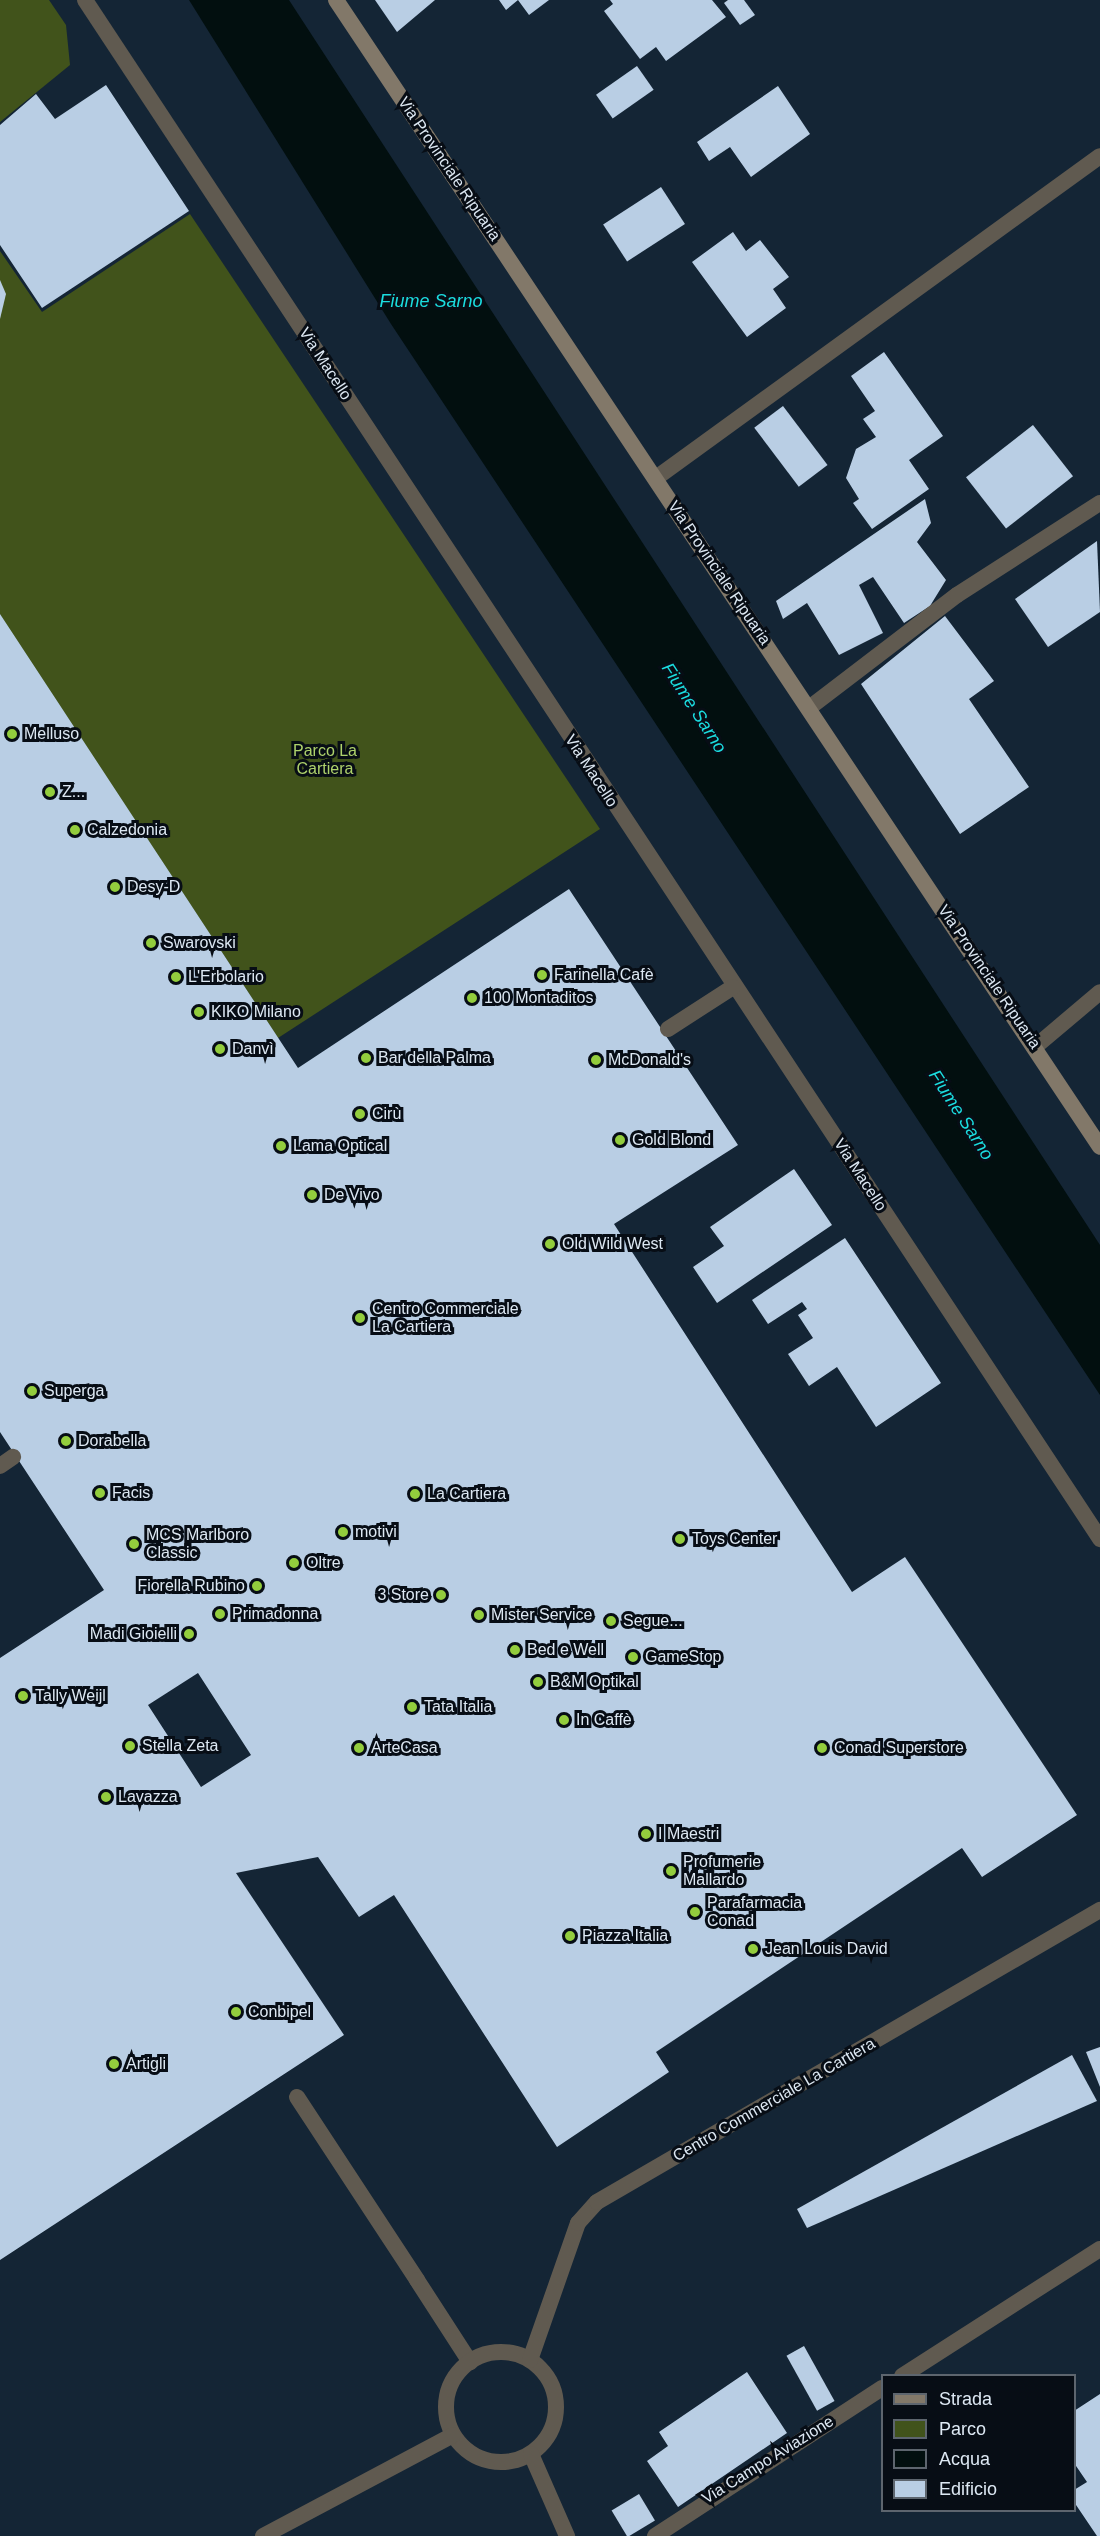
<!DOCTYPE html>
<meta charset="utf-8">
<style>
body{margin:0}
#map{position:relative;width:1100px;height:2536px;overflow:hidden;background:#142535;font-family:Helvetica,sans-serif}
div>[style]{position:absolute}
.green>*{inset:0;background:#41531b}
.water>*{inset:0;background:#020f0f}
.building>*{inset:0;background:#b9cee4;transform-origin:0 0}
.service>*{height:16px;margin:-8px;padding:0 8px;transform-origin:8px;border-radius:8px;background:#605a50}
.minor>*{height:16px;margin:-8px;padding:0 8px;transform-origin:8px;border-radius:8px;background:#605a50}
.minor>.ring{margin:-8px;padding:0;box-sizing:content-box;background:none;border:16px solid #605a50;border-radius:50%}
.secondary>*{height:16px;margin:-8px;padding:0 8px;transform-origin:8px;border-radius:8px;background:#827869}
.dots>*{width:16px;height:16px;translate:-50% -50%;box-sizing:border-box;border:3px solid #070d15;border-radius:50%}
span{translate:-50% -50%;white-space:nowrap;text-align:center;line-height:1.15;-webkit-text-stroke:6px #070d15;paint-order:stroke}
.street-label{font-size:16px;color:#dde8f3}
.poi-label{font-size:16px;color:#dde8f3}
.left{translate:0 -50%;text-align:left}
.right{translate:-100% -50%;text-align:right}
.park-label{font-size:16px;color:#aed26c}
.water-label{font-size:18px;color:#1bdcdf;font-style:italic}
.legend{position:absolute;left:881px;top:2374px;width:195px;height:138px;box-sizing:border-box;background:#070d15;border:2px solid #5d656e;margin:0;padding:8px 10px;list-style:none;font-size:18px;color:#dde8f3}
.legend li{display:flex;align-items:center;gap:12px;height:30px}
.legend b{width:30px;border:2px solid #5d656e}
</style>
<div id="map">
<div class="green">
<div style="clip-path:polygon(0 0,49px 0,66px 25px,70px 65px,0 122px)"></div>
<div style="clip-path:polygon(190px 214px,600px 829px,278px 1038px,0 615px,0 251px,42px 312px)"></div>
</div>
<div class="water">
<div style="clip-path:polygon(189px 0,289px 0,1100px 1245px,1100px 1395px,391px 324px)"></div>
</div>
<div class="building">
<div style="clip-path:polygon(375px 0,435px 0,397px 32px)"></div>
<div style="clip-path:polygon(499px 0,549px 0,529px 15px,518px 0,506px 10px)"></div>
<div style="clip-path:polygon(610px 0,712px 0,726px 17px,666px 61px,656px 47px,640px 59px,604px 11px,613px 4px)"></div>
<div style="clip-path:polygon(728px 0,744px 0,755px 15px,740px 25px,724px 3px)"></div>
<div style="left:637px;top:66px;width:29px;height:50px;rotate:55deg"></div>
<div style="clip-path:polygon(106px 85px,189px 211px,42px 308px,0 245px,0 125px,36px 94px,55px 119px)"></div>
<div style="clip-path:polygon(778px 86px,810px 134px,751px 177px,730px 147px,709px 161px,697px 142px)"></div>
<div style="left:661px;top:187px;width:44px;height:69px;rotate:57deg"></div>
<div style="clip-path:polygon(733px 232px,746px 251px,760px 240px,789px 277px,773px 289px,786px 308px,747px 337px,692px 262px)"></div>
<div style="clip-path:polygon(0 280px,6px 294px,0 319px)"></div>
<div style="clip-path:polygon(884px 352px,943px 436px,909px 460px,929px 489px,872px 529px,853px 503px,859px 499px,846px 478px,856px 449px,876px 437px,863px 419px,875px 411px,851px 376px)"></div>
<div style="left:783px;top:406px;width:74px;height:36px;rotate:53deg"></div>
<div style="left:1033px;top:425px;width:65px;height:85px;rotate:52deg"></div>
<div style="clip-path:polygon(925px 499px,931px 523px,917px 542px,946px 580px,930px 606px,904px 623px,873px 577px,859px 585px,883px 633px,839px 655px,807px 603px,783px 619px,776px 601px)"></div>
<div style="clip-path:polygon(1097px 541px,1100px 612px,1048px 647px,1015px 599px)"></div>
<div style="clip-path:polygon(evenodd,0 614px,298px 1068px,569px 889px,738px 1145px,614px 1224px,852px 1592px,905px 1557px,1077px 1815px,982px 1877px,962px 1848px,656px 2052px,669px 2072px,557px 2147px,394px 1895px,359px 1917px,318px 1857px,236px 1873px,344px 2035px,0 2260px,0 1658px,104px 1590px,0 1432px,0 614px,198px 1673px,251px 1755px,201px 1787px,148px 1705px,198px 1673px)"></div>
<div style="clip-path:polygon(945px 616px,994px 681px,969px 699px,1029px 787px,960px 834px,861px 684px)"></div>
<div style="clip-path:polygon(794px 1169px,832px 1225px,717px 1303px,693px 1267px,724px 1246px,710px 1227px)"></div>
<div style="clip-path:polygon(845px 1238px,941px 1383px,876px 1427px,837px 1367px,809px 1386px,788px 1354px,813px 1338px,798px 1315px,807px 1309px,802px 1302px,768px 1324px,752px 1300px)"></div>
<div style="clip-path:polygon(1100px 2047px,1100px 2087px,1086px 2052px)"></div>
<div style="clip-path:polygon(1072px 2055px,1097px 2101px,807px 2228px,797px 2209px)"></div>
<div style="left:804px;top:2346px;width:63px;height:20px;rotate:61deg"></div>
<div style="clip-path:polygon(747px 2372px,787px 2433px,678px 2507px,647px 2461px,668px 2446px,659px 2432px)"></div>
<div style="clip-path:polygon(1100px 2394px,1100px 2536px,1097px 2536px,1074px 2502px,1074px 2490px,1087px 2482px,1074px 2463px,1074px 2411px)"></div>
<div style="left:639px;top:2494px;width:31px;height:32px;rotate:59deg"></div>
</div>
<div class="service">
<div style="left:0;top:1466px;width:16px;rotate:-35deg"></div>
<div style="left:297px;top:2097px;width:219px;rotate:56.7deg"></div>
</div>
<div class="minor">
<div style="left:85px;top:0;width:1844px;rotate:56.59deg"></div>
<div style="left:656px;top:478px;width:548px;rotate:-35.95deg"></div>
<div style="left:809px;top:708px;width:186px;rotate:-37.4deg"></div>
<div style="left:957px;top:595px;width:170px;rotate:-32.8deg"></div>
<div style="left:668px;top:1029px;width:77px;rotate:-32.9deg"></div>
<div style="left:1035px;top:1047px;width:85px;rotate:-40.2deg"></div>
<div style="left:417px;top:2280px;width:98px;rotate:57.1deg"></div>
<div class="ring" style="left:446px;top:2352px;width:94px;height:94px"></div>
<div style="left:530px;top:2360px;width:145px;rotate:-70.7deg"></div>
<div style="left:578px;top:2223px;width:28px;rotate:-48deg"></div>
<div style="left:597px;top:2202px;width:582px;rotate:-30.14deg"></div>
<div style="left:902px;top:2376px;width:235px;rotate:-32.7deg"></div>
<div style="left:531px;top:2454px;width:90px;rotate:66.3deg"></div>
<div style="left:263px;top:2536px;width:215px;rotate:-28deg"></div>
<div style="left:655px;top:2536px;width:271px;rotate:-33.1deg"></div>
</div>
<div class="secondary">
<div style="left:336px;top:0;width:1378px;rotate:56.33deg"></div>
</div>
<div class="dots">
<div style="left:12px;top:734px;background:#93cd3d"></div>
<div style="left:50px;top:792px;background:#93cd3d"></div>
<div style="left:75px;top:830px;background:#93cd3d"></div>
<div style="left:115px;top:887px;background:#93cd3d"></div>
<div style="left:151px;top:943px;background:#93cd3d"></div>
<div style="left:542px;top:975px;background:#93cd3d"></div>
<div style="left:176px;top:977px;background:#93cd3d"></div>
<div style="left:472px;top:998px;background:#93cd3d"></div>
<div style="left:199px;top:1012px;background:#93cd3d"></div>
<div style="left:220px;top:1049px;background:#93cd3d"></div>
<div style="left:366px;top:1058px;background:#93cd3d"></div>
<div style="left:596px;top:1060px;background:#93cd3d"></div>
<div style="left:360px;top:1114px;background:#93cd3d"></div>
<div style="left:620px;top:1140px;background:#93cd3d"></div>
<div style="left:281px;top:1146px;background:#93cd3d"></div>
<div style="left:312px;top:1195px;background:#93cd3d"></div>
<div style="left:550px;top:1244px;background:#93cd3d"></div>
<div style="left:360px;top:1318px;background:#93cd3d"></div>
<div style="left:32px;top:1391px;background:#93cd3d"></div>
<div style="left:66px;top:1441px;background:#93cd3d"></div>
<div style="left:100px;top:1493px;background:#93cd3d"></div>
<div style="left:415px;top:1494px;background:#93cd3d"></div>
<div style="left:343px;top:1532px;background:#93cd3d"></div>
<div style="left:680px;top:1539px;background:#93cd3d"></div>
<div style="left:134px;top:1544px;background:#93cd3d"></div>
<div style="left:294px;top:1563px;background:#93cd3d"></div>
<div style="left:257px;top:1586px;background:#93cd3d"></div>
<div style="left:441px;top:1595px;background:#93cd3d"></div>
<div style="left:220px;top:1614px;background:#93cd3d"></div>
<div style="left:479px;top:1615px;background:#93cd3d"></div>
<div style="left:611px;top:1621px;background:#93cd3d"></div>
<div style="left:189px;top:1634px;background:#93cd3d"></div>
<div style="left:515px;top:1650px;background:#93cd3d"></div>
<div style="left:633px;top:1657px;background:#93cd3d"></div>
<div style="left:538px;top:1682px;background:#93cd3d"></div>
<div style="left:23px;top:1696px;background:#93cd3d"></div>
<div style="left:412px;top:1707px;background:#93cd3d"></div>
<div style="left:564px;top:1720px;background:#93cd3d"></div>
<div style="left:130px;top:1746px;background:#93cd3d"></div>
<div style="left:359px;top:1748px;background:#93cd3d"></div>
<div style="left:822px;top:1748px;background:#93cd3d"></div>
<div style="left:106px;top:1797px;background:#93cd3d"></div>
<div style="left:646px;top:1834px;background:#93cd3d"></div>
<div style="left:671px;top:1871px;background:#93cd3d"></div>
<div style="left:695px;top:1912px;background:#93cd3d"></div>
<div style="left:570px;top:1936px;background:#93cd3d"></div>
<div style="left:753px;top:1949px;background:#93cd3d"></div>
<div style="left:236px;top:2012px;background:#93cd3d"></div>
<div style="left:114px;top:2064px;background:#93cd3d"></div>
</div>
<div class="street-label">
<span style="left:449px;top:169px;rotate:56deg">Via Provinciale Ripuaria</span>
<span style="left:325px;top:364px;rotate:57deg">Via Macello</span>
<span style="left:719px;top:573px;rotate:56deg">Via Provinciale Ripuaria</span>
<span style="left:591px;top:771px;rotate:57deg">Via Macello</span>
<span style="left:989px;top:977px;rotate:56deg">Via Provinciale Ripuaria</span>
<span style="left:860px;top:1175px;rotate:57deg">Via Macello</span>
<span style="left:774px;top:2100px;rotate:-30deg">Centro Commerciale La Cartiera</span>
<span style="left:768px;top:2460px;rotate:-32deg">Via Campo Aviazione</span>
</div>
<div class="poi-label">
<span class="left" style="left:24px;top:734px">Melluso</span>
<span class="left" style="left:62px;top:792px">Z...</span>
<span class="left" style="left:87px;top:830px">Calzedonia</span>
<span class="left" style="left:127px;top:887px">Desy-D</span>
<span class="left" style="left:163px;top:943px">Swarovski</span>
<span class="left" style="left:554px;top:975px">Farinella Cafè</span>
<span class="left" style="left:188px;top:977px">L'Erbolario</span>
<span class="left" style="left:484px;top:998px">100 Montaditos</span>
<span class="left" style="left:211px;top:1012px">KIKO Milano</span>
<span class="left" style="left:232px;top:1049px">Danvì</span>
<span class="left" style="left:378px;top:1058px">Bar della Palma</span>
<span class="left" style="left:608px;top:1060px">McDonald's</span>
<span class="left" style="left:372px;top:1114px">Cirù</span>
<span class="left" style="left:632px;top:1140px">Gold Blond</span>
<span class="left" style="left:293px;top:1146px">Lama Optical</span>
<span class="left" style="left:324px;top:1195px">De Vivo</span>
<span class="left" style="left:562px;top:1244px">Old Wild West</span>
<span class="left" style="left:372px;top:1318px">Centro Commerciale<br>La Cartiera</span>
<span class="left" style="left:44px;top:1391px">Superga</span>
<span class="left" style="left:78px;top:1441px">Dorabella</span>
<span class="left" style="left:112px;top:1493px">Facis</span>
<span class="left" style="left:427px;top:1494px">La Cartiera</span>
<span class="left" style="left:355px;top:1532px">motivi</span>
<span class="left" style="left:146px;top:1544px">MCS Marlboro<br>Classic</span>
<span class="left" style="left:692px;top:1539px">Toys Center</span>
<span class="left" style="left:306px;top:1563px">Oltre</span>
<span class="right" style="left:245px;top:1586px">Fiorella Rubino</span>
<span class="right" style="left:429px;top:1595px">3 Store</span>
<span class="left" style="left:232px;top:1614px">Primadonna</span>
<span class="left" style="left:491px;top:1615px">Mister Service</span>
<span class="left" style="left:623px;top:1621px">Segue...</span>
<span class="right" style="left:177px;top:1634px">Madi Gioielli</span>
<span class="left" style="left:527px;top:1650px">Bed e Well</span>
<span class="left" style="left:645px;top:1657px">GameStop</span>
<span class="left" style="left:550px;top:1682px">B&amp;M Optikal</span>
<span class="left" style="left:35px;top:1696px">Tally Weijl</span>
<span class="left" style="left:424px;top:1707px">Tata Italia</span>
<span class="left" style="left:576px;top:1720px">In Caffè</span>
<span class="left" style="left:142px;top:1746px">Stella Zeta</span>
<span class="left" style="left:371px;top:1748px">ArteCasa</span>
<span class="left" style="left:834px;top:1748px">Conad Superstore</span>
<span class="left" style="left:118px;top:1797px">Lavazza</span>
<span class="left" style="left:658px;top:1834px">I Maestri</span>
<span class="left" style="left:683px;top:1871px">Profumerie<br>Mallardo</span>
<span class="left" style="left:707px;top:1912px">Parafarmacia<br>Conad</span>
<span class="left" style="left:582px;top:1936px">Piazza Italia</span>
<span class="left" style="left:765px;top:1949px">Jean Louis David</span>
<span class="left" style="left:248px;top:2012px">Conbipel</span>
<span class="left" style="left:126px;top:2064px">Artigli</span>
</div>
<div class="park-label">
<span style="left:325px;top:760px">Parco La<br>Cartiera</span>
</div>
<div class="water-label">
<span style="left:431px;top:301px">Fiume Sarno</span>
<span style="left:694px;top:708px;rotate:57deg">Fiume Sarno</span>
<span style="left:961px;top:1115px;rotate:57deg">Fiume Sarno</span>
</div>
<ul class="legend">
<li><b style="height:8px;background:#827869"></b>Strada</li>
<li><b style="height:16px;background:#41531b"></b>Parco</li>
<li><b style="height:16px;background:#020f0f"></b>Acqua</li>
<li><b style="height:16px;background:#b9cee4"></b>Edificio</li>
</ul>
</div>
